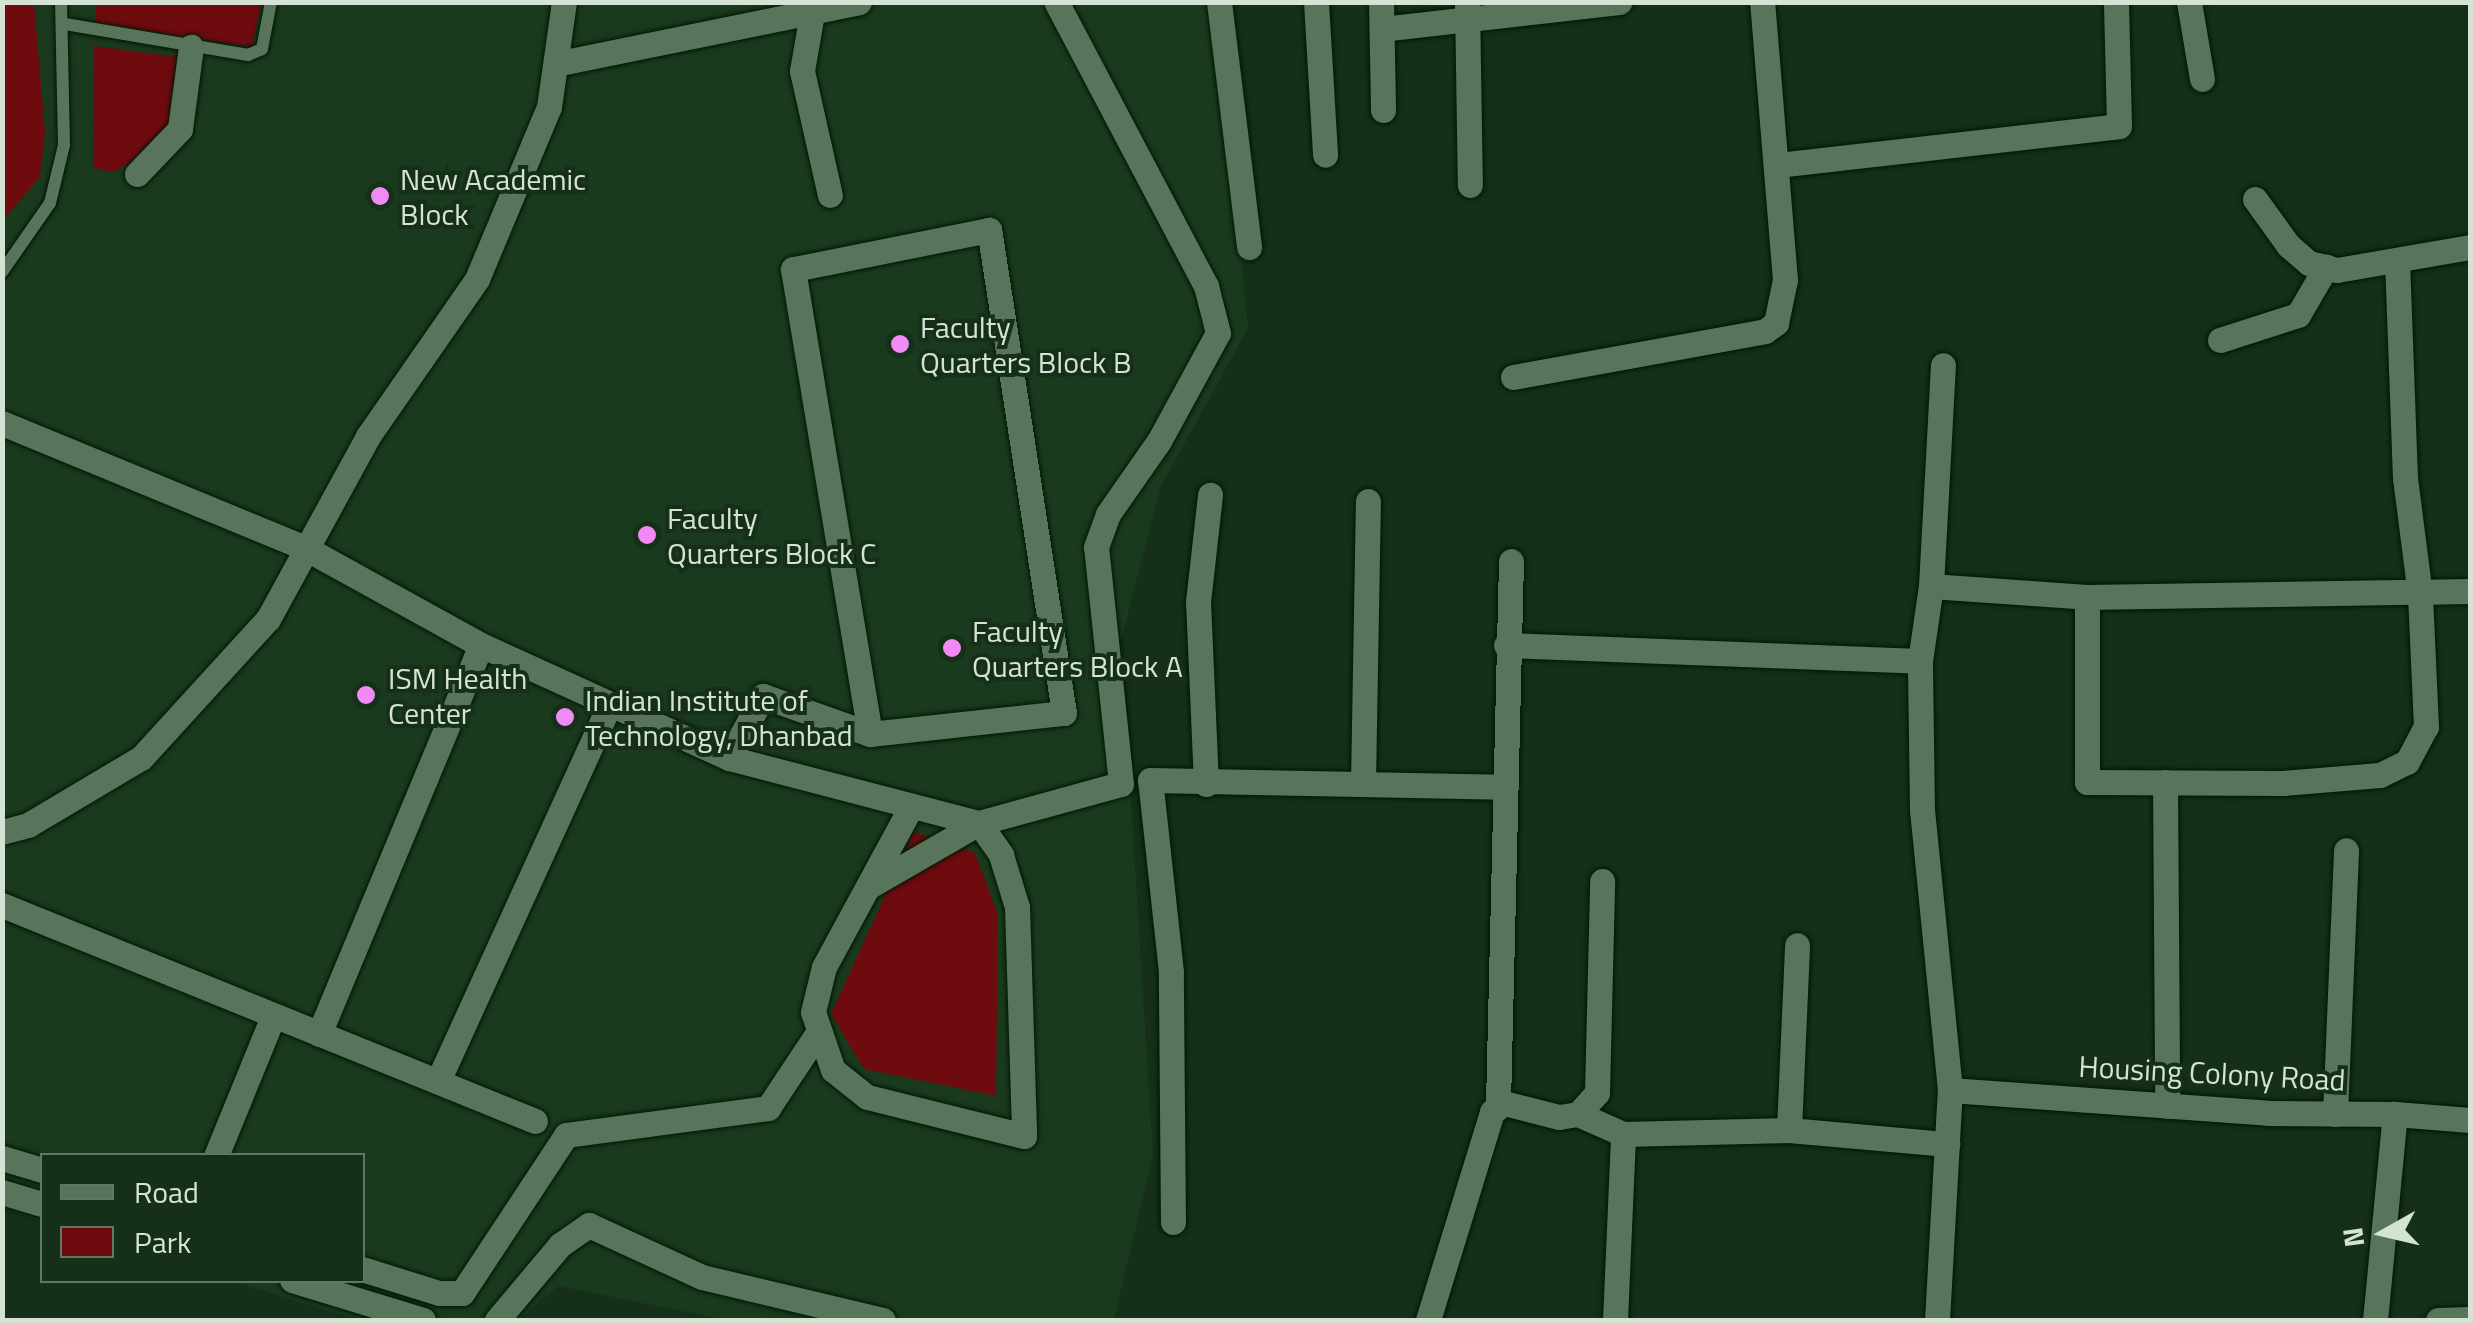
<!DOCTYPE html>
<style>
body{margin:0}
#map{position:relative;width:2473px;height:1323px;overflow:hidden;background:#152f18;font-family:"Titillium Web",sans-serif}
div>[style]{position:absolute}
.built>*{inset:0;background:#1a3a1e}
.green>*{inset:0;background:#6e0b0f}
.roads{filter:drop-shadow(0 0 2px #001703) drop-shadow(0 0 2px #001703)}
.service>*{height:12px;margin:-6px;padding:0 6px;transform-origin:6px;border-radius:6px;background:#58745a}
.minor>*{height:25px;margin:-12.5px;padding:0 12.5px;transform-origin:12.5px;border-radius:12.5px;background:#58745a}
.tertiary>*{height:25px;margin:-12.5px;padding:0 12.5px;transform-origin:12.5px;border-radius:12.5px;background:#58745a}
.dots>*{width:28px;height:28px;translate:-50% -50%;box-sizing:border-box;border:5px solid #152f18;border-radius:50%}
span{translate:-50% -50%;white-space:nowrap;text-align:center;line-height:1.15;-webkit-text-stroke:8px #152f18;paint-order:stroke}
.poi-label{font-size:30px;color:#d4e3d4}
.left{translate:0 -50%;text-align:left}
.street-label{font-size:30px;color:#d4e3d4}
.frame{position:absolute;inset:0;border:5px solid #d4e3d4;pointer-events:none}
.legend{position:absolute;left:40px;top:1153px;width:325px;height:130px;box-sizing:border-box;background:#152f18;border:2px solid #617763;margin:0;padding:12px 18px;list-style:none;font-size:30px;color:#d4e3d4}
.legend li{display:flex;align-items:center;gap:20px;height:50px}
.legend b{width:50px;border:2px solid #617763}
.north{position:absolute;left:2333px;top:1183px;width:100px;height:100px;-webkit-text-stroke:8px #152f18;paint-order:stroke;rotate:262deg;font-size:28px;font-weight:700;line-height:40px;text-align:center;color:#d4e3d4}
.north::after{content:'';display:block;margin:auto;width:35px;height:45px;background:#d4e3d4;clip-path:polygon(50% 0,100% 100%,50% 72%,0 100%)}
</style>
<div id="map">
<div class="built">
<div style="clip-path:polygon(3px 3px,1216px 3px,1248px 328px,1160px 488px,1121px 641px,1153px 1155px,1114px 1320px,727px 1320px,558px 1286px,519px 1320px,358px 1320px,231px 1281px,362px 1280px,362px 1156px,42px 1156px,42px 1221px,3px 1209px)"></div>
</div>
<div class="green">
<div style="clip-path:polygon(3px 2px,34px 3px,45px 132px,40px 177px,3px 220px)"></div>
<div style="clip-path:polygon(97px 3px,261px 3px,252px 47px,94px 23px)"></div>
<div style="clip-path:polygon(94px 46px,179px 57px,169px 140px,113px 172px,93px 168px)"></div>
<div style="clip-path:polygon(914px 832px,975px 853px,998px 915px,996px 1096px,864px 1069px,831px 1014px)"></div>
</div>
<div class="roads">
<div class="service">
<div style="left:65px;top:24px;width:186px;rotate:9.6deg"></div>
<div style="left:248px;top:55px;width:15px;rotate:-23deg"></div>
<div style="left:262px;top:49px;width:48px;rotate:-79.2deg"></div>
<div style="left:2px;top:272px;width:84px;rotate:-55.2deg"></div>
<div style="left:50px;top:203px;width:60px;rotate:-76.4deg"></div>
<div style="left:64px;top:145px;width:143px;rotate:-91.2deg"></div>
</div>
<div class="minor">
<div style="left:814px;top:2px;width:70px;rotate:99.9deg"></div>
<div style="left:802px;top:71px;width:127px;rotate:77.3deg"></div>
<div style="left:1219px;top:2px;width:247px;rotate:83deg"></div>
<div style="left:1316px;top:2px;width:153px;rotate:86.6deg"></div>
<div style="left:1381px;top:2px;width:108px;rotate:88.9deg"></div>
<div style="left:1467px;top:2px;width:183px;rotate:89.1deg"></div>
<div style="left:2189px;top:2px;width:78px;rotate:80.4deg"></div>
<div style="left:1382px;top:29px;width:239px;rotate:-6.5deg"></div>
<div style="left:560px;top:63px;width:305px;rotate:-11.5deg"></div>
<div style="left:1778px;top:165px;width:343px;rotate:-6.5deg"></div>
<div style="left:2119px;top:126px;width:124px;rotate:-91.4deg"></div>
<div style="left:137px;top:174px;width:62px;rotate:-46.3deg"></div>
<div style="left:180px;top:129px;width:83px;rotate:-82.4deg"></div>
<div style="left:2255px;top:199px;width:57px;rotate:54.3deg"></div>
<div style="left:2288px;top:245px;width:28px;rotate:41deg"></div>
<div style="left:2309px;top:263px;width:29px;rotate:14deg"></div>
<div style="left:2337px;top:270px;width:135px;rotate:-9.8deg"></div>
<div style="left:2220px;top:340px;width:82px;rotate:-17.8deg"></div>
<div style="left:2298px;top:315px;width:56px;rotate:-59.7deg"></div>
<div style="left:1513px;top:377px;width:256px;rotate:-10.3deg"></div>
<div style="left:1765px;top:331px;width:14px;rotate:-36deg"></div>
<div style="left:1776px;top:323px;width:44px;rotate:-78.2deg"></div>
<div style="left:1785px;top:280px;width:279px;rotate:-94.7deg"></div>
<div style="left:2px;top:423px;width:330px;rotate:22.4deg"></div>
<div style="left:307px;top:549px;width:199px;rotate:28.9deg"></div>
<div style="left:481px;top:645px;width:273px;rotate:24.5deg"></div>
<div style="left:729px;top:758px;width:258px;rotate:14.6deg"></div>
<div style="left:979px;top:823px;width:39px;rotate:55deg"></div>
<div style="left:1001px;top:855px;width:54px;rotate:72.9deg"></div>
<div style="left:1017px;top:907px;width:229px;rotate:88.2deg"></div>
<div style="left:1024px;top:1136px;width:162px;rotate:-166deg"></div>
<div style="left:867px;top:1097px;width:43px;rotate:-141.5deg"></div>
<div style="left:833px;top:1070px;width:61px;rotate:-109deg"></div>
<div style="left:813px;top:1012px;width:46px;rotate:-76.3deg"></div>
<div style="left:824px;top:967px;width:182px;rotate:-61.5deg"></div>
<div style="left:1931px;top:586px;width:156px;rotate:4deg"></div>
<div style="left:2087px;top:597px;width:383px;rotate:-0.9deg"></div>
<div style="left:2087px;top:597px;width:185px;rotate:90deg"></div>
<div style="left:2087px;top:782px;width:196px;rotate:0.3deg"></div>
<div style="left:2283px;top:783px;width:97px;rotate:-4.7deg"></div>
<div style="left:2380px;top:775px;width:30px;rotate:-26deg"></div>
<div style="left:2407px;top:762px;width:40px;rotate:-62deg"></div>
<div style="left:2426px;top:727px;width:132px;rotate:-92.6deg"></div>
<div style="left:2420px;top:595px;width:118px;rotate:-97.3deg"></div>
<div style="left:2405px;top:478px;width:216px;rotate:-92.1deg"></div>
<div style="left:1506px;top:645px;width:414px;rotate:2.2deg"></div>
<div style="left:729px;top:758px;width:71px;rotate:-61.3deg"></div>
<div style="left:763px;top:696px;width:114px;rotate:19.6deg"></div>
<div style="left:870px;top:734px;width:195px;rotate:-6.2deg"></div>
<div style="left:1064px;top:713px;width:489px;rotate:-98.8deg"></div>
<div style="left:989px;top:230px;width:200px;rotate:168.7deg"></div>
<div style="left:793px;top:269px;width:471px;rotate:80.6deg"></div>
<div style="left:2165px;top:782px;width:324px;rotate:89.6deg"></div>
<div style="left:1363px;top:783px;width:282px;rotate:-89deg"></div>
<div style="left:1206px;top:784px;width:182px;rotate:-92.5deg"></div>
<div style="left:1198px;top:602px;width:108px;rotate:-83.6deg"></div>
<div style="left:2px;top:832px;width:27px;rotate:-15deg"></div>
<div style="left:28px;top:825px;width:131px;rotate:-30.7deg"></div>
<div style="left:141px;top:758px;width:188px;rotate:-47.6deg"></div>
<div style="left:268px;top:619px;width:209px;rotate:-61.3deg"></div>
<div style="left:368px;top:436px;width:191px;rotate:-55.2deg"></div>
<div style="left:477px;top:279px;width:186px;rotate:-67.3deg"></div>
<div style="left:549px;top:107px;width:106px;rotate:-81.9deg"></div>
<div style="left:868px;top:887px;width:128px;rotate:-30deg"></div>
<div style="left:979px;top:823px;width:147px;rotate:-15.4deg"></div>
<div style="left:1121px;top:784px;width:238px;rotate:-96deg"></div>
<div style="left:1096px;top:547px;width:35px;rotate:-70deg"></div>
<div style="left:1108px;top:514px;width:89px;rotate:-55.1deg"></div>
<div style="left:1159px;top:441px;width:123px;rotate:-61.4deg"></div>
<div style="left:1218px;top:333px;width:49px;rotate:-104.3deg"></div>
<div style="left:1206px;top:286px;width:321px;rotate:-117.8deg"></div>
<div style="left:2px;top:905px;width:575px;rotate:22.06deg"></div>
<div style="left:319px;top:1034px;width:421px;rotate:-67.4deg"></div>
<div style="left:438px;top:1081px;width:413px;rotate:-65.5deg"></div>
<div style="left:1950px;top:1090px;width:319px;rotate:4.1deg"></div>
<div style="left:2268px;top:1113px;width:127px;rotate:0.5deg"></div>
<div style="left:1498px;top:1104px;width:543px;rotate:-88.63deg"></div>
<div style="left:1578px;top:1114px;width:49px;rotate:24deg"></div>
<div style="left:1623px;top:1134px;width:166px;rotate:-1.4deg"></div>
<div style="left:1789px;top:1130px;width:159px;rotate:5.1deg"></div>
<div style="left:2335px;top:1114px;width:264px;rotate:-87.6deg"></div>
<div style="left:1789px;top:1130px;width:185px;rotate:-87.5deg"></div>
<div style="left:216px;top:1156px;width:148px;rotate:-67.8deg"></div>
<div style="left:2px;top:1158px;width:42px;rotate:16.7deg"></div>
<div style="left:2px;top:1192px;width:42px;rotate:16.7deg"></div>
<div style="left:1173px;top:1222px;width:250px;rotate:-90.5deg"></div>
<div style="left:1171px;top:972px;width:193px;rotate:-96.2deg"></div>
<div style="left:1150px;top:780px;width:353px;rotate:1.1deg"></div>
<div style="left:362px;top:1269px;width:81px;rotate:17.3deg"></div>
<div style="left:439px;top:1293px;width:23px"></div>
<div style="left:462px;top:1293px;width:189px;rotate:-56.6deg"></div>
<div style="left:566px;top:1135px;width:204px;rotate:-7.6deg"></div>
<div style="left:768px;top:1108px;width:92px;rotate:-56.5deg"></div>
<div style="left:292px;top:1280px;width:137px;rotate:17deg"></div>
<div style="left:497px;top:1320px;width:98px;rotate:-50deg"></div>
<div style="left:560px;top:1245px;width:35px;rotate:-35deg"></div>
<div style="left:589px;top:1225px;width:124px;rotate:24.7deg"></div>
<div style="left:702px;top:1277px;width:186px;rotate:13.4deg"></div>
<div style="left:1428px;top:1320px;width:218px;rotate:-72.9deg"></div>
<div style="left:1492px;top:1112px;width:15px;rotate:-37deg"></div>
<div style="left:1504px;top:1103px;width:57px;rotate:14.3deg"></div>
<div style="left:1559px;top:1117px;width:19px;rotate:-9deg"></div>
<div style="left:1578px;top:1114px;width:28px;rotate:-48deg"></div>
<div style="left:1597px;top:1093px;width:212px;rotate:-88.6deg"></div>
<div style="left:1615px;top:1320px;width:186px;rotate:-87.5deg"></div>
<div style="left:1937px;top:1320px;width:230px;rotate:-86.8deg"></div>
<div style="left:1950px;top:1090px;width:280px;rotate:-95.7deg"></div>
<div style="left:1922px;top:811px;width:150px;rotate:-90.8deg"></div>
<div style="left:1920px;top:661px;width:76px;rotate:-81.7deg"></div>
<div style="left:1931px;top:586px;width:221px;rotate:-86.9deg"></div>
<div style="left:2438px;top:1320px;width:32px;rotate:-2deg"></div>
</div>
<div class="tertiary">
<div style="left:2375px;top:1320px;width:207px;rotate:-84.5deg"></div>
<div style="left:2395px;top:1114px;width:75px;rotate:4.6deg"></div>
</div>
</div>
<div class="dots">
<div style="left:380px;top:196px;background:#f18af4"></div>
<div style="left:900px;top:344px;background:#f18af4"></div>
<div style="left:647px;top:535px;background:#f18af4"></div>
<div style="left:952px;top:648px;background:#f18af4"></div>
<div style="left:366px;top:695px;background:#f18af4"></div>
<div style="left:565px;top:717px;background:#f18af4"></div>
</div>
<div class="poi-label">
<span class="left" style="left:400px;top:196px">New Academic<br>Block</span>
<span class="left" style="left:920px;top:344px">Faculty<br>Quarters Block B</span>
<span class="left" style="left:667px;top:535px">Faculty<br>Quarters Block C</span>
<span class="left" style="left:972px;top:648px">Faculty<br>Quarters Block A</span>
<span class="left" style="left:388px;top:695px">ISM Health<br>Center</span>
<span class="left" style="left:585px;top:717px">Indian Institute of<br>Technology, Dhanbad</span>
</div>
<div class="street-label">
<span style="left:2212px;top:1073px;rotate:3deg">Housing Colony Road</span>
</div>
<div class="frame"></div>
<ul class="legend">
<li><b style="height:12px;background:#58745a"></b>Road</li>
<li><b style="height:28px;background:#6e0b0f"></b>Park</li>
</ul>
<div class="north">N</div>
</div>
